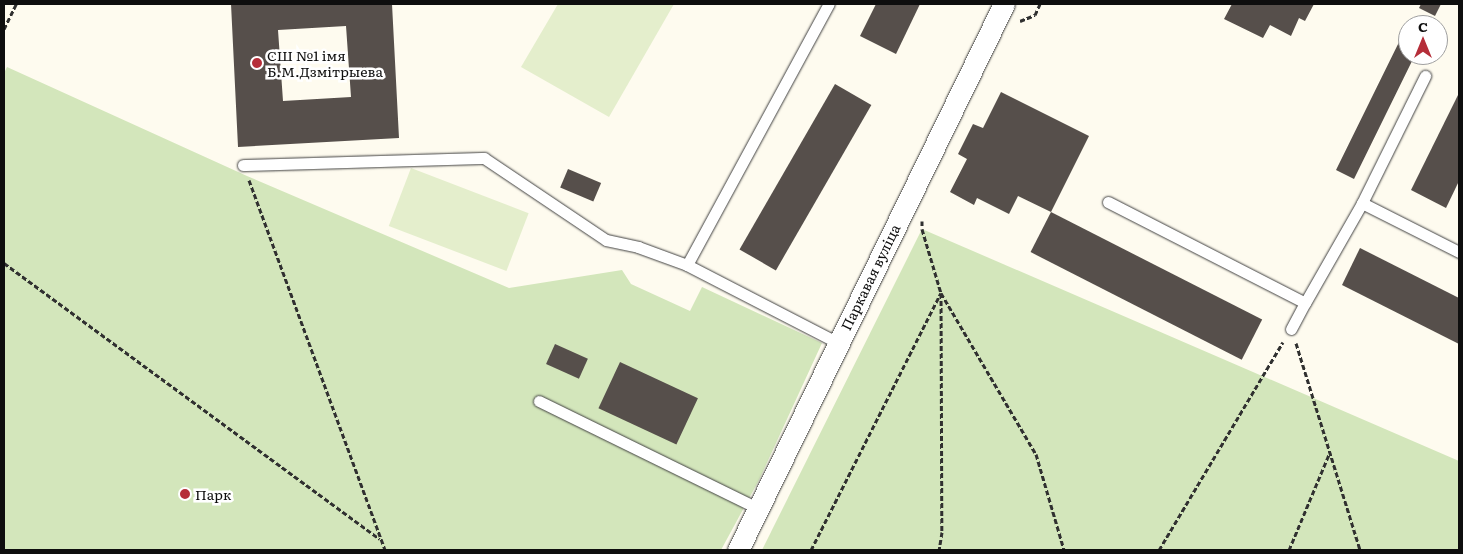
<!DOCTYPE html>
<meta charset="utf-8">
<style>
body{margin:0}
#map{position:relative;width:1463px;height:554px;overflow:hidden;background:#fefbef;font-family:Literata,serif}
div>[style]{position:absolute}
.green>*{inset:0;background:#d3e6bb}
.pitch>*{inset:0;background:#e4eecc;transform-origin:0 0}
.building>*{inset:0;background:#564f4b;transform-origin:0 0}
.path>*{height:3px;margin-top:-1.5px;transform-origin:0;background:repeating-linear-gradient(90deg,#303030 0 5px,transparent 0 7.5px)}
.roads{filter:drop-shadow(0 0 1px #414141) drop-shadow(0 0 1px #414141)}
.lane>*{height:11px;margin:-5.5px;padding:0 5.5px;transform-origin:5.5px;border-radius:5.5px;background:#fff}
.street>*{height:21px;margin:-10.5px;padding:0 10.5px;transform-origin:10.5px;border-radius:10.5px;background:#fff}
.dots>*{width:14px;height:14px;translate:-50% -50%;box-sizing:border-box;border:2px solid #fff;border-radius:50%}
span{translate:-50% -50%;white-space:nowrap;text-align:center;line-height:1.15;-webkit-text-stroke:5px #fff;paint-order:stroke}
.poi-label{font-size:14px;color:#0e0e0e}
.left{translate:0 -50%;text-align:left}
.street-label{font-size:14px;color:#0e0e0e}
.frame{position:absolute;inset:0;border:5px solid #0e0e0e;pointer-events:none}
.north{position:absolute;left:1398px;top:15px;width:50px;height:50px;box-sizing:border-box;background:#fff;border:1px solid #9f9f9f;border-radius:50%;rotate:0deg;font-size:14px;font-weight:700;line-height:20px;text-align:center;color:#0e0e0e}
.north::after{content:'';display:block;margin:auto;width:18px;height:22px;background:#b52e39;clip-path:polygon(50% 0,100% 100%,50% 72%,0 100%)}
</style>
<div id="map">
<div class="green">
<div style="clip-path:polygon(7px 67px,247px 176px,509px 288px,622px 270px,631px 284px,690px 311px,702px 287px,822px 343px,759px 480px,721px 550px,4px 550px,4px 73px)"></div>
<div style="clip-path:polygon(922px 229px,1459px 461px,1459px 550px,762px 550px)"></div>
</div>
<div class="pitch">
<div style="clip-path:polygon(558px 4px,674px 4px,609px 117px,521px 67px)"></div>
<div style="left:411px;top:168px;width:126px;height:62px;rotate:21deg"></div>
</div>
<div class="building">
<div style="clip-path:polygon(evenodd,231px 4px,392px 4px,399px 138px,238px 147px,231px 4px,346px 26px,351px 97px,283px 101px,278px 30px,346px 26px)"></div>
<div style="clip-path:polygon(876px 4px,920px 4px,896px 54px,860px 36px)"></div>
<div style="clip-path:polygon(1232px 4px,1314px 4px,1305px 21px,1299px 18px,1291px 36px,1270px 25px,1263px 38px,1224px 19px)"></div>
<div style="clip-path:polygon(1421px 4px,1441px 4px,1435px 16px,1419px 8px)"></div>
<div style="clip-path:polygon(1402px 36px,1408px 39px,1408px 55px,1415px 55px,1354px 179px,1336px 170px)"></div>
<div style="left:835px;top:84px;width:42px;height:191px;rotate:30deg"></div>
<div style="clip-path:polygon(1001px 92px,1089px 136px,1051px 212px,1018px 196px,1009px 214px,977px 198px,974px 205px,950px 192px,967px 159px,958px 154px,973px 124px,983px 128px)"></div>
<div style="clip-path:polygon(1459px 93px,1459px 181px,1446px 208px,1411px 190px)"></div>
<div style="left:568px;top:169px;width:36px;height:20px;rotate:23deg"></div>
<div style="left:1051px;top:212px;width:237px;height:45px;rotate:27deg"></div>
<div style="clip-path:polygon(1360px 248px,1459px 298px,1459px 344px,1342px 285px)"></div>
<div style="left:555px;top:344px;width:36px;height:22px;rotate:24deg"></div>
<div style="left:620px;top:362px;width:86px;height:51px;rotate:25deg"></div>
</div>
<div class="path">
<div style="left:1020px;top:21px;width:16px;rotate:-22deg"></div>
<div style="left:1035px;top:15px;width:12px;rotate:-66deg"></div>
<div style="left:4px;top:29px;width:28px;rotate:-64deg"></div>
<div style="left:249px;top:180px;width:394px;rotate:69.8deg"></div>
<div style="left:922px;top:221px;width:8px;rotate:90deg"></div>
<div style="left:922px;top:229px;width:67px;rotate:73.5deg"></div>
<div style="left:941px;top:293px;width:239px;rotate:89.8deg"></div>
<div style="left:942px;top:532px;width:18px;rotate:99deg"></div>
<div style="left:4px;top:263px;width:466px;rotate:36.3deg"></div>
<div style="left:1296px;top:343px;width:217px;rotate:72.8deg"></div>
<div style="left:811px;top:550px;width:288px;rotate:-63.2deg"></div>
<div style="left:941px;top:293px;width:187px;rotate:59.5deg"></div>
<div style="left:1036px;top:454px;width:100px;rotate:73.7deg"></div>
<div style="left:1159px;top:550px;width:242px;rotate:-59.2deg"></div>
<div style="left:1289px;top:550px;width:106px;rotate:-67.3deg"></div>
</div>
<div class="roads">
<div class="lane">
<div style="left:243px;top:165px;width:241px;rotate:-1.7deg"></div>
<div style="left:484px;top:158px;width:147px;rotate:33.9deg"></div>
<div style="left:606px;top:240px;width:33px;rotate:12deg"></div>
<div style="left:638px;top:247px;width:52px;rotate:20.2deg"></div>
<div style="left:687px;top:265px;width:170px;rotate:27.3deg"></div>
<div style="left:1108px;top:202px;width:221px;rotate:27.1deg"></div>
<div style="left:1305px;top:303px;width:115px;rotate:-60.3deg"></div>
<div style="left:1362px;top:203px;width:109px;rotate:26.8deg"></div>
<div style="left:1362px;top:203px;width:142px;rotate:-63.6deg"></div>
<div style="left:687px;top:265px;width:297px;rotate:-61.5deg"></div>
<div style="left:1291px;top:329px;width:30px;rotate:-62deg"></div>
<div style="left:539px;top:401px;width:245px;rotate:26.1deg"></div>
</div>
<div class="street">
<div style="left:738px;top:550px;width:607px;rotate:-64.03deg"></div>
</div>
</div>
<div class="dots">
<div style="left:257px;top:63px;background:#b52e39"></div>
<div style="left:185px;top:494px;background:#b52e39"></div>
</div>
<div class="poi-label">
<span class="left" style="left:267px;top:63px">СШ №1 імя<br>Б.М.Дзмітрыева</span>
<span class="left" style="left:195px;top:494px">Парк</span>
</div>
<div class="street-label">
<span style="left:870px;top:277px;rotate:-64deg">Паркавая вуліца</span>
</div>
<div class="frame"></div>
<div class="north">С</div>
</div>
